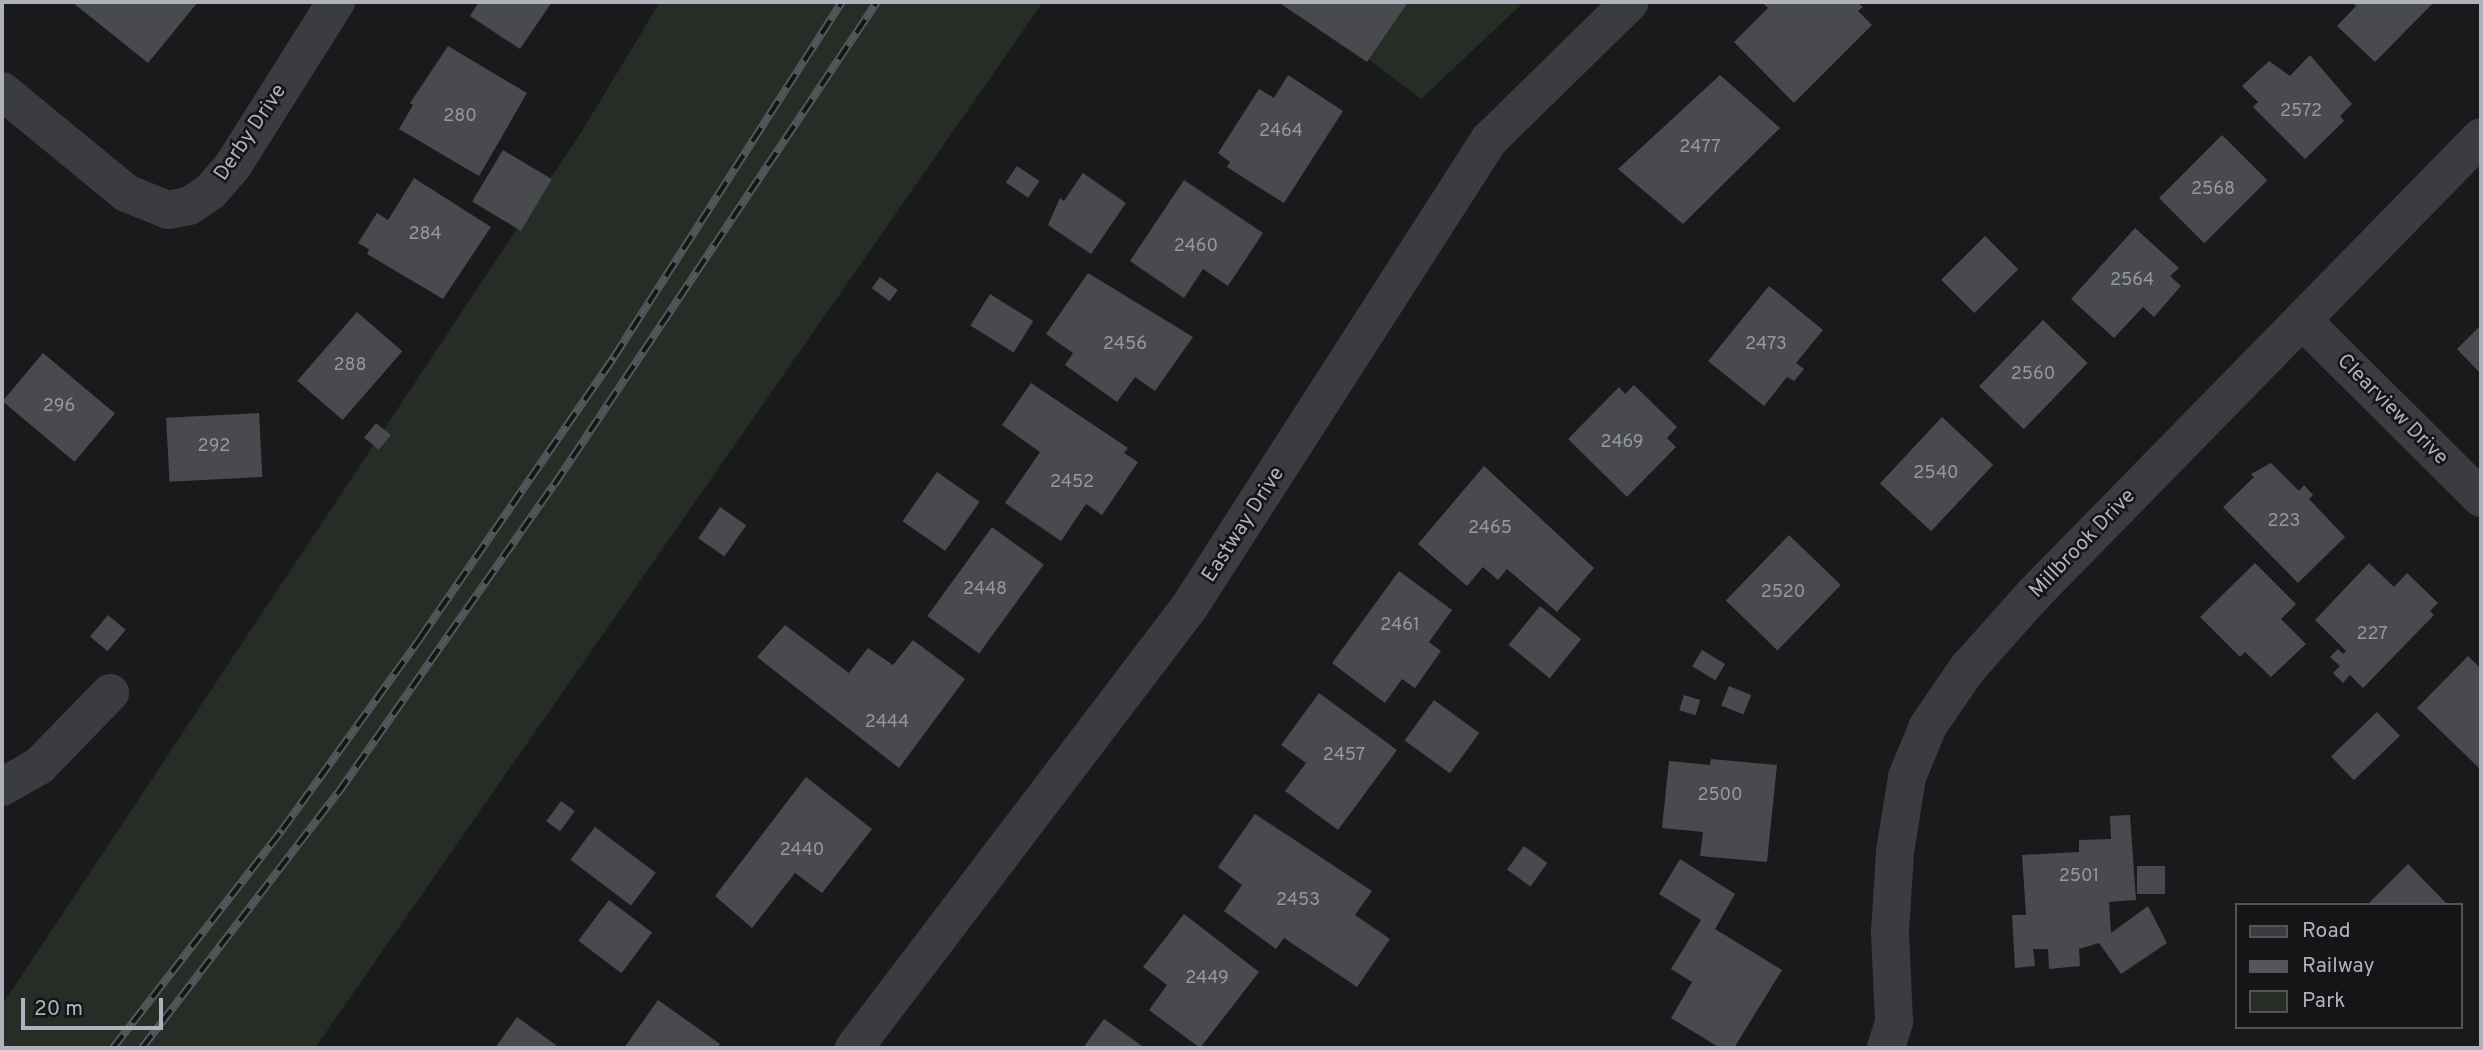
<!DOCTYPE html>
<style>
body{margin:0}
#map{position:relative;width:2483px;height:1050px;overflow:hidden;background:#1a1a1c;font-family:Overpass,sans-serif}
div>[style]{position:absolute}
.green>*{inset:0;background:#262d27}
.building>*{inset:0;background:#494a4e;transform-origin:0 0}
.minor>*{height:38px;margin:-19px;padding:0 19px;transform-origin:19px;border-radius:19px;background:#3b3c40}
.rail>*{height:8px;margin-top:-4px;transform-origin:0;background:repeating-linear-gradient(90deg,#151517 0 16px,#55565b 0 32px);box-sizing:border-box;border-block:2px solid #55565b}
span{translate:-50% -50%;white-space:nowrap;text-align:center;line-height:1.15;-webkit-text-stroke:5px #151517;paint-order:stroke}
.number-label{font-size:18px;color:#95989f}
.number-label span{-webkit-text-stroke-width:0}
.street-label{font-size:21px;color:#aeb2ba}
.frame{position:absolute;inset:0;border:4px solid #aeb2ba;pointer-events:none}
.legend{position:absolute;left:2235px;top:903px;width:228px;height:126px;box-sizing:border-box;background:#151517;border:2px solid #525458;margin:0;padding:9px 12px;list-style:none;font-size:21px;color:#aeb2ba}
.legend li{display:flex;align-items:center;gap:14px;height:35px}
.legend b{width:35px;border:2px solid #525458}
.scale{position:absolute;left:21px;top:998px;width:142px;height:32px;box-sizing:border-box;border:4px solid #aeb2ba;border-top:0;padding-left:9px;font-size:21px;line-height:24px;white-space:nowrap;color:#aeb2ba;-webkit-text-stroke:5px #151517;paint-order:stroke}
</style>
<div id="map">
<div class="green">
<div style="clip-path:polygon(660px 2px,1043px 2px,315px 1048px,2px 1048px,2px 1005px,582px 131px)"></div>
<div style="clip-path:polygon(1293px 2px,1524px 2px,1421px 99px)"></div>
</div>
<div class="building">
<div style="clip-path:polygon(72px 2px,198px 2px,148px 63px)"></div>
<div style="clip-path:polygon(479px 2px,552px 2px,520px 49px,470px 16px)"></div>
<div style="clip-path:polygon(1278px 2px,1408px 2px,1367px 62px)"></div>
<div style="clip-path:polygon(1762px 2px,1857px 2px,1863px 7px,1858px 11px,1872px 25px,1794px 103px,1734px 42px,1768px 8px)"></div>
<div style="clip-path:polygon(2352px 2px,2434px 2px,2375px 62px,2337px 26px,2356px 6px)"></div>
<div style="clip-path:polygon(448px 46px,527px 93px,479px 176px,399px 129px,413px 105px,410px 103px)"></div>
<div style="clip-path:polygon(2310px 55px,2352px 104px,2340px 116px,2344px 121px,2305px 159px,2253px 107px,2258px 102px,2242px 86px,2269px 61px,2290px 76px)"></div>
<div style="clip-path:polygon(1288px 75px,1343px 111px,1284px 203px,1227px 167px,1230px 162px,1218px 153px,1259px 89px,1274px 98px)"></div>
<div style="clip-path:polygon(1720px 75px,1780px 128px,1683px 224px,1618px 169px)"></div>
<div style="left:2222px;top:135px;width:64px;height:89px;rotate:45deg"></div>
<div style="left:503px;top:150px;width:57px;height:60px;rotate:31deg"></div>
<div style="left:1017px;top:166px;width:27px;height:20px;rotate:34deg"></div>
<div style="clip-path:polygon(1083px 173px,1126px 203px,1091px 254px,1048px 225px,1060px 198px,1064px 201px)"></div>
<div style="clip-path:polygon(414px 178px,491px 227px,443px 299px,367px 254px,369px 249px,358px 243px,377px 213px,388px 220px)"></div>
<div style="clip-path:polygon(1184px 180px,1263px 233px,1228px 286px,1203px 269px,1184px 298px,1130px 261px)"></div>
<div style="clip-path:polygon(2135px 228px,2179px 268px,2170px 276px,2181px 286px,2154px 317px,2143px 307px,2114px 338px,2071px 299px)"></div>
<div style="left:1985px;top:236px;width:47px;height:62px;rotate:45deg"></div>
<div style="clip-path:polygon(1088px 273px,1193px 337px,1155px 391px,1135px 377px,1117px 402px,1065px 365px,1073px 353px,1046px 334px)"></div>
<div style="left:880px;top:277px;width:22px;height:14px;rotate:36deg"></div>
<div style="clip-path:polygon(1769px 286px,1823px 330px,1796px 363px,1804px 369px,1794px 381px,1787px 377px,1764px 406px,1708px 361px)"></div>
<div style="left:990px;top:294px;width:51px;height:37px;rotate:32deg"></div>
<div style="left:357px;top:312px;width:60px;height:91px;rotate:41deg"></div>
<div style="left:2043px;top:320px;width:62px;height:92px;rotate:44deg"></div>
<div style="clip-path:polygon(2481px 325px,2481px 374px,2457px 349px)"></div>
<div style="left:43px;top:353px;width:94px;height:63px;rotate:40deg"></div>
<div style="clip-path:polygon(1031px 383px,1128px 448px,1124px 453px,1138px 462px,1102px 515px,1086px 504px,1061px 541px,1005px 503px,1040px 452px,1002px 425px)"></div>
<div style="clip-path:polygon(1634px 385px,1677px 427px,1667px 438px,1676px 447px,1627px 497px,1568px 439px,1619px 387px,1625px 394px)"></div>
<div style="left:259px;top:413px;width:64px;height:93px;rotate:87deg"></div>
<div style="left:1942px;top:417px;width:70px;height:91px;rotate:43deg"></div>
<div style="left:376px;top:423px;width:19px;height:19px;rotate:39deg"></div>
<div style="clip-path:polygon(2271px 463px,2299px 491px,2304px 485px,2313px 495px,2309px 499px,2345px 537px,2298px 583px,2223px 507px,2254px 477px,2251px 474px)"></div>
<div style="clip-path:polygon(1484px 466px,1594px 568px,1557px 612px,1507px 569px,1498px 580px,1483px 567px,1467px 586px,1418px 544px)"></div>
<div style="left:937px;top:472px;width:52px;height:60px;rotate:35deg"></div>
<div style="left:720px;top:507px;width:32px;height:38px;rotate:35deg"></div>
<div style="left:992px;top:527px;width:64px;height:110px;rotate:36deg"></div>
<div style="left:1789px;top:535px;width:72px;height:91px;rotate:44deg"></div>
<div style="clip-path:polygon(2255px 563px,2296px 604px,2281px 619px,2306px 644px,2271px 677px,2245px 652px,2240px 657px,2200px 617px)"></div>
<div style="clip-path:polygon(2369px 563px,2394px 587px,2407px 573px,2438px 603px,2430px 611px,2434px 615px,2363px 688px,2350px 675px,2343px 683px,2333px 673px,2340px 666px,2330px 657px,2338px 649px,2343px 654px,2346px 651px,2315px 620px)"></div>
<div style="clip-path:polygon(1399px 571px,1452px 610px,1429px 642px,1441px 651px,1415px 688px,1402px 679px,1385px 703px,1332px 663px)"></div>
<div style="left:1540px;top:606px;width:53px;height:50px;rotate:39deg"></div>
<div style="left:108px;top:615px;width:23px;height:28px;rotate:40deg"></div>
<div style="clip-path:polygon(785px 625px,849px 673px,868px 648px,893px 665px,913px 640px,965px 679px,899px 768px,757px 657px)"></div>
<div style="left:1702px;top:650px;width:27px;height:19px;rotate:31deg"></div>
<div style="clip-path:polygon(2468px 656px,2481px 669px,2481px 770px,2417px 708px)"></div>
<div style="left:1729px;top:686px;width:24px;height:21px;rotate:22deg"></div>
<div style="clip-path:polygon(1319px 693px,1397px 750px,1338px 830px,1285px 791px,1306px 763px,1281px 745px)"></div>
<div style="left:1684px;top:695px;width:17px;height:16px;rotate:17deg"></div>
<div style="left:1434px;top:700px;width:56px;height:50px;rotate:36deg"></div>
<div style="left:2377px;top:712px;width:33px;height:64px;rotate:46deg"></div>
<div style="clip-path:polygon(1711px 759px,1777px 765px,1767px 862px,1700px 856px,1703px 832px,1662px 828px,1669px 761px,1710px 765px)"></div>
<div style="clip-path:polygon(806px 777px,872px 829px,822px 893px,795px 873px,752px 928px,715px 896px)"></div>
<div style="left:561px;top:801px;width:17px;height:25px;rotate:36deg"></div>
<div style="clip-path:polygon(1255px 814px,1372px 891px,1355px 915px,1390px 939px,1357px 987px,1284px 938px,1276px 949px,1224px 911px,1242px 885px,1218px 867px)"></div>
<div style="clip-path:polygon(2130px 815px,2136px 900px,2109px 902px,2111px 933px,2148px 906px,2167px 943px,2121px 974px,2099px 943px,2079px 949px,2080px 966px,2049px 969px,2048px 949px,2033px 949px,2035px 966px,2015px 968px,2012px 915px,2026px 915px,2022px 855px,2079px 852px,2079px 840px,2111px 839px,2110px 816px)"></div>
<div style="left:595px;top:827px;width:76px;height:41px;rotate:37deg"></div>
<div style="left:1524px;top:846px;width:29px;height:29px;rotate:36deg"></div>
<div style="clip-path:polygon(1680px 859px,1735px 894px,1715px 929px,1782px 970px,1734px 1048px,1720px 1048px,1671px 1018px,1692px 982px,1671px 969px,1701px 920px,1659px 894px)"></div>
<div style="clip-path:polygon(2408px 864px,2448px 905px,2367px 905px)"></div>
<div style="left:2137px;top:866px;width:28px;height:28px"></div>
<div style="left:609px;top:900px;width:54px;height:51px;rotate:37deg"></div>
<div style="clip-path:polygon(1184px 914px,1259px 972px,1200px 1048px,1149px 1010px,1167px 985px,1143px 967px)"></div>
<div style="clip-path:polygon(658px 1000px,720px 1044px,717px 1048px,624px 1048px)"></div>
<div style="clip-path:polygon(517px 1017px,560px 1048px,495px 1048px)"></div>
<div style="clip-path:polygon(1104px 1019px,1145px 1048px,1083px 1048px)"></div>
</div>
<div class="minor">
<div style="left:2px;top:91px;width:161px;rotate:39.4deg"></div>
<div style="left:126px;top:193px;width:45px;rotate:22deg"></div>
<div style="left:168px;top:210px;width:21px;rotate:-11deg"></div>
<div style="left:189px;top:206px;width:25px;rotate:-34deg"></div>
<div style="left:210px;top:192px;width:33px;rotate:-49deg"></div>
<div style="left:232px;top:167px;width:195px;rotate:-57.8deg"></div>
<div style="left:2303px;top:321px;width:251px;rotate:44.8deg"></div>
<div style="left:2px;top:787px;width:43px;rotate:-29.6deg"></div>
<div style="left:39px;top:766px;width:102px;rotate:-45.8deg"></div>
<div style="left:854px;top:1048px;width:555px;rotate:-52.76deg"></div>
<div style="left:1190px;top:606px;width:554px;rotate:-57.31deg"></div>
<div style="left:1489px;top:140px;width:197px;rotate:-44.4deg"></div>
<div style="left:1886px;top:1048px;width:28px;rotate:-73deg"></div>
<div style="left:1894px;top:1021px;width:89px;rotate:-92.6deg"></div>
<div style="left:1890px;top:932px;width:80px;rotate:-86.4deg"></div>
<div style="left:1895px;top:852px;width:76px;rotate:-80.9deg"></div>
<div style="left:1907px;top:777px;width:55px;rotate:-67.6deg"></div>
<div style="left:1928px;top:726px;width:69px;rotate:-55.6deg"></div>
<div style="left:1967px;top:669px;width:101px;rotate:-48.2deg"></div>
<div style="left:2034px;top:594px;width:639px;rotate:-45.63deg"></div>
</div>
<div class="rail">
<div style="left:113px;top:1048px;width:276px;rotate:-52.2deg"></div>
<div style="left:282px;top:830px;width:238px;rotate:-54.2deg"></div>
<div style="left:421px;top:637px;width:340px;rotate:-55.4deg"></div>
<div style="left:614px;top:357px;width:422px;rotate:-57.3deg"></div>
<div style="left:142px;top:1048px;width:322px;rotate:-52.5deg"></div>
<div style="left:338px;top:793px;width:376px;rotate:-55deg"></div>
<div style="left:554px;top:485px;width:581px;rotate:-56.23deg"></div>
</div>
<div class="number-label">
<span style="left:2301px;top:112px">2572</span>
<span style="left:460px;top:117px">280</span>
<span style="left:1281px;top:132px">2464</span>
<span style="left:1700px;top:148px">2477</span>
<span style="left:2213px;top:190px">2568</span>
<span style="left:425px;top:235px">284</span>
<span style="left:1196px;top:247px">2460</span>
<span style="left:2132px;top:281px">2564</span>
<span style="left:1125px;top:345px">2456</span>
<span style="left:1766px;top:345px">2473</span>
<span style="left:350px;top:366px">288</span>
<span style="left:2033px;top:375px">2560</span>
<span style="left:59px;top:407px">296</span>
<span style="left:1622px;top:443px">2469</span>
<span style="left:214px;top:447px">292</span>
<span style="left:1936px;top:474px">2540</span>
<span style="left:1072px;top:483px">2452</span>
<span style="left:2284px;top:522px">223</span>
<span style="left:1490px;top:529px">2465</span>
<span style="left:985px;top:590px">2448</span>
<span style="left:1783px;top:593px">2520</span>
<span style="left:1400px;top:626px">2461</span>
<span style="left:2372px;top:635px">227</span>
<span style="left:887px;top:723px">2444</span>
<span style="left:1344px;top:756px">2457</span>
<span style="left:1720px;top:796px">2500</span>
<span style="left:802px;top:851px">2440</span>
<span style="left:2079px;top:877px">2501</span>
<span style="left:1298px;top:901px">2453</span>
<span style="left:1207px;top:979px">2449</span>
</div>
<div class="street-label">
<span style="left:251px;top:133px;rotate:-56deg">Derby Drive</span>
<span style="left:2392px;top:410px;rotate:45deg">Clearview Drive</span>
<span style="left:1244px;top:525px;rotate:-57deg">Eastway Drive</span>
<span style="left:2083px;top:544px;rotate:-46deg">Millbrook Drive</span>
</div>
<div class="frame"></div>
<ul class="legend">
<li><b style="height:9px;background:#3b3c40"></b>Road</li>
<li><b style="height:9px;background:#55565b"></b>Railway</li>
<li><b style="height:19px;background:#262d27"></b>Park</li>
</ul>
<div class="scale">20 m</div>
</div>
